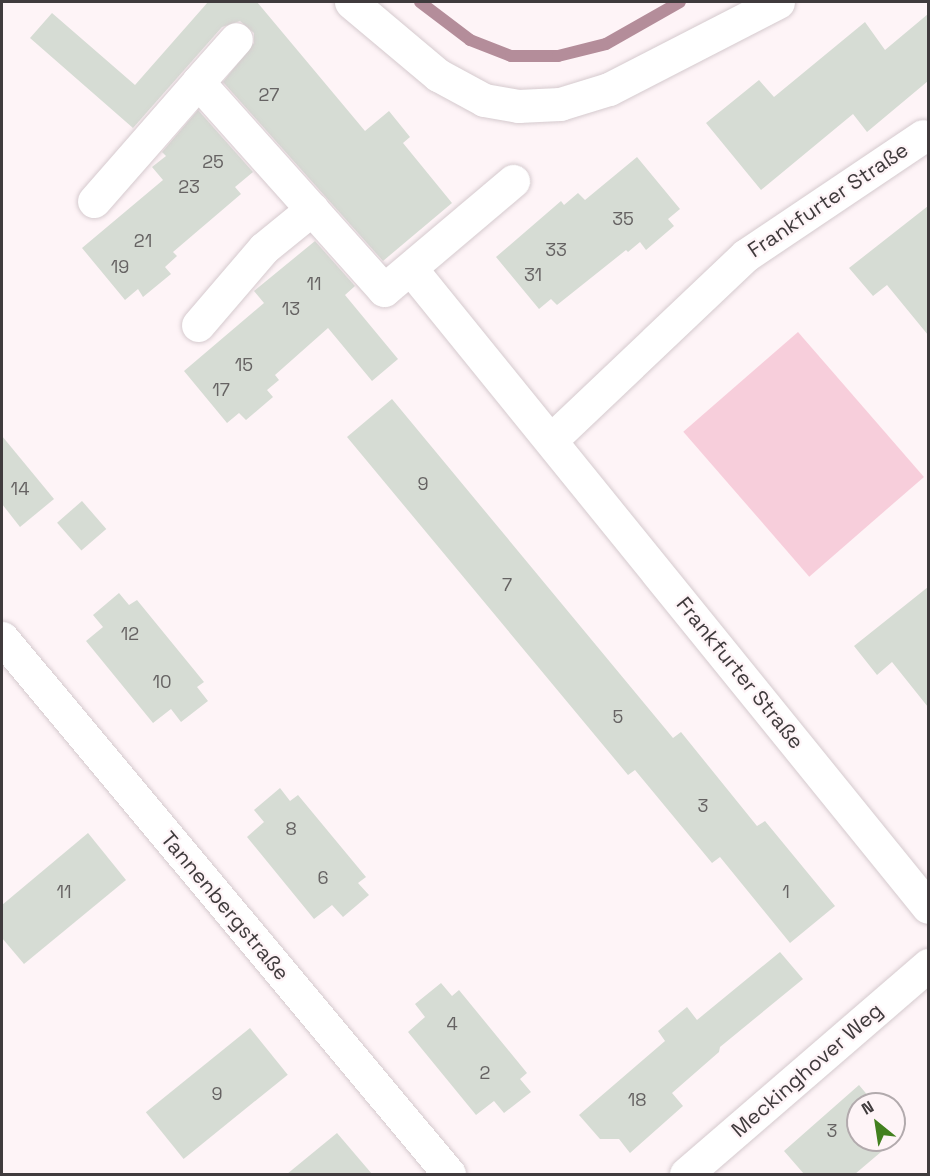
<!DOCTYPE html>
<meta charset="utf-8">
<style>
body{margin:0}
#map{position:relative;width:930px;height:1176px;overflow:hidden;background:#fef4f7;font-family:"Space Grotesk",sans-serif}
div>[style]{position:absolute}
.green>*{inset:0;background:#f7cedb;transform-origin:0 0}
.stream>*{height:12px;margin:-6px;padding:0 6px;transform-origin:6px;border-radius:6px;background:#b48d9a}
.building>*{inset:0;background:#d6dcd4;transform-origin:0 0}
.roads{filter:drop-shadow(0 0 2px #d5cace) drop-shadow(0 0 2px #d5cace)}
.minor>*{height:33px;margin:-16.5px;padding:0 16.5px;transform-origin:16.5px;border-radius:16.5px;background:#fff}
span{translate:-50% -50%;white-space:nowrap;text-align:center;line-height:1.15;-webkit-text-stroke:4.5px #fef4f7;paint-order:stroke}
.number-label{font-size:18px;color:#666363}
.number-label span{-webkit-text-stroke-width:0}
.street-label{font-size:21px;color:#403b3d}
.frame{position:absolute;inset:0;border:3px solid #403b3d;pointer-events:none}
.north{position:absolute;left:846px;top:1092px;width:60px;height:60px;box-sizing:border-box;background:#fef4f7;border:2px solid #b2aaad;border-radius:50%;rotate:330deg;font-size:16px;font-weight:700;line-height:24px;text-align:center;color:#403b3d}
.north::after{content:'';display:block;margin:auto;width:21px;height:27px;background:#42801f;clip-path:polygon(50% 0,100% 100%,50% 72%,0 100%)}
</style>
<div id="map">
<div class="green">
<div style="left:798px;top:332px;width:192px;height:152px;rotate:49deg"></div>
</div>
<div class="stream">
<div style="left:420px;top:2px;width:63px;rotate:37.2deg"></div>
<div style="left:470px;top:40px;width:44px;rotate:21.3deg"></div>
<div style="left:511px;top:56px;width:47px"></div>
<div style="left:558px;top:56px;width:49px;rotate:-14deg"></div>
<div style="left:606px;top:44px;width:85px;rotate:-29.6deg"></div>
</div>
<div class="building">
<div style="clip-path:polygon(208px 2px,257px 2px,365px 131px,389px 111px,410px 137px,403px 143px,452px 203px,383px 261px,223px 82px,254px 43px,254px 33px,240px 21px,222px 27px,133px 128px,30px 38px,52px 13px,135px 85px)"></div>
<div style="clip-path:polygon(928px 14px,928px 81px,867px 132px,853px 114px,761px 190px,706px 123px,759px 80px,774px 97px,865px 22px,885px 50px)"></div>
<div style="clip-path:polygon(198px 110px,253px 172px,235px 187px,241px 194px,173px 252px,177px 256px,165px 267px,171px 274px,143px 297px,138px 289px,125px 300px,82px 248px,163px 180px,152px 167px,166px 156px,162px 152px)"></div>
<div style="clip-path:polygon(637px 157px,680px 209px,668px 219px,674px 226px,646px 250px,640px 242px,628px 252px,626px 250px,557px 305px,551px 299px,539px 309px,496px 257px,561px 201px,564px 205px,578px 193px,585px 200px)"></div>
<div style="clip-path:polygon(928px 206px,928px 335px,887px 285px,873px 296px,849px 268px)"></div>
<div style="clip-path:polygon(315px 241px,355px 286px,345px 295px,398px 359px,372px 381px,328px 328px,275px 375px,279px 380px,267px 390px,273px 397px,246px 420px,239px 413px,227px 423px,184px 371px,264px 303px,254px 291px)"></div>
<div style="clip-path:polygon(392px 399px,673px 738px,681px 732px,757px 826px,765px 821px,835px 906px,790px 943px,720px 857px,712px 863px,635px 770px,628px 775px,347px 437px)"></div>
<div style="clip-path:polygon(2px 436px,54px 499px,20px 527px,2px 504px)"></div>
<div style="left:82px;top:501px;width:37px;height:33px;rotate:49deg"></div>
<div style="clip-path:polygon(928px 587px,928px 707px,892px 662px,877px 675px,854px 646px)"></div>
<div style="clip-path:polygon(119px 593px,129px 605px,137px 600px,204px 682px,197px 687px,208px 701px,181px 722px,171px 709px,153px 723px,86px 641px,103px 627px,93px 615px)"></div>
<div style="clip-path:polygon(280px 788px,290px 801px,298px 795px,366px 877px,358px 883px,369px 895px,343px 917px,332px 905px,314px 919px,247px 837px,264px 822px,254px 810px)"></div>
<div style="clip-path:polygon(88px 833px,126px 880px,24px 964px,2px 938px,2px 905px)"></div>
<div style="clip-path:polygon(780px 952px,803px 979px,720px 1047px,719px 1052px,672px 1093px,683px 1106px,630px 1153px,619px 1139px,600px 1139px,579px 1115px,665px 1041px,658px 1031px,687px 1007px,697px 1020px)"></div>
<div style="clip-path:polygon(441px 983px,452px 996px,459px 990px,527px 1073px,520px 1079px,531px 1092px,504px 1113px,494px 1101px,476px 1115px,408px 1032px,425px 1017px,415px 1004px)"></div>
<div style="left:250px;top:1028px;width:60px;height:134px;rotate:51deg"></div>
<div style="clip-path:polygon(859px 1085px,875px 1104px,858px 1104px,858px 1140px,894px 1140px,894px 1126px,901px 1135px,855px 1174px,804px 1174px,784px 1151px)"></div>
<div style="clip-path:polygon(337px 1133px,372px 1174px,287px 1174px)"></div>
</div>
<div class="roads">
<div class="minor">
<div style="left:351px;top:2px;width:114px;rotate:40deg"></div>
<div style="left:438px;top:75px;width:52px;rotate:28.5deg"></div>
<div style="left:484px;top:100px;width:35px;rotate:10deg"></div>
<div style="left:518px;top:106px;width:42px;rotate:-2.7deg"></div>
<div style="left:560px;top:104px;width:51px;rotate:-17deg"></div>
<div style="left:609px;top:89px;width:190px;rotate:-27.2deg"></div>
<div style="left:198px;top:82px;width:57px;rotate:-48.5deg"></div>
<div style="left:94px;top:201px;width:158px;rotate:-48.8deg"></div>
<div style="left:198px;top:82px;width:279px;rotate:48.2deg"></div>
<div style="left:384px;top:290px;width:169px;rotate:-40.2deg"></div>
<div style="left:411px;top:269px;width:821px;rotate:50.98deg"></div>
<div style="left:198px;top:325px;width:101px;rotate:-49.4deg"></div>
<div style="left:264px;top:248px;width:62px;rotate:-39.1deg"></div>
<div style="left:551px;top:440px;width:269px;rotate:-43.5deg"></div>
<div style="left:746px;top:255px;width:213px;rotate:-33.9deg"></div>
<div style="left:2px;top:638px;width:698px;rotate:50.17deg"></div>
<div style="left:686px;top:1174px;width:320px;rotate:-40.8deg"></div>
</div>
</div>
<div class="number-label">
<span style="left:269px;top:95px">27</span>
<span style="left:213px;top:162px">25</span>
<span style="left:189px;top:187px">23</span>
<span style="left:623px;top:219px">35</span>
<span style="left:143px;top:241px">21</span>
<span style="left:556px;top:250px">33</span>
<span style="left:120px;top:267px">19</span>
<span style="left:533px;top:275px">31</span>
<span style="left:314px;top:284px">11</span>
<span style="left:291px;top:309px">13</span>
<span style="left:244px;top:365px">15</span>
<span style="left:221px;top:390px">17</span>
<span style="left:423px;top:484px">9</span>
<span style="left:20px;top:489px">14</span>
<span style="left:507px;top:585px">7</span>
<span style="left:130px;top:634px">12</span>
<span style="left:162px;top:682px">10</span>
<span style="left:618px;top:717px">5</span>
<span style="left:703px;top:806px">3</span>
<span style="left:291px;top:829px">8</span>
<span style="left:323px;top:878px">6</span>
<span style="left:64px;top:892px">11</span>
<span style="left:786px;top:892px">1</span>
<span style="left:452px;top:1024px">4</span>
<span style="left:485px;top:1073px">2</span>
<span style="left:217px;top:1094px">9</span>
<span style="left:637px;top:1100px">18</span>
<span style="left:832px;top:1131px">3</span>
</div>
<div class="street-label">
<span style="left:828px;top:200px;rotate:-34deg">Frankfurter Straße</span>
<span style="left:740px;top:673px;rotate:51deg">Frankfurter Straße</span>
<span style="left:225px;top:906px;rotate:50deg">Tannenbergstraße</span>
<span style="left:807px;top:1070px;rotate:-41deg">Meckinghover Weg</span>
</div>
<div class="frame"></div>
<div class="north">N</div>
</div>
